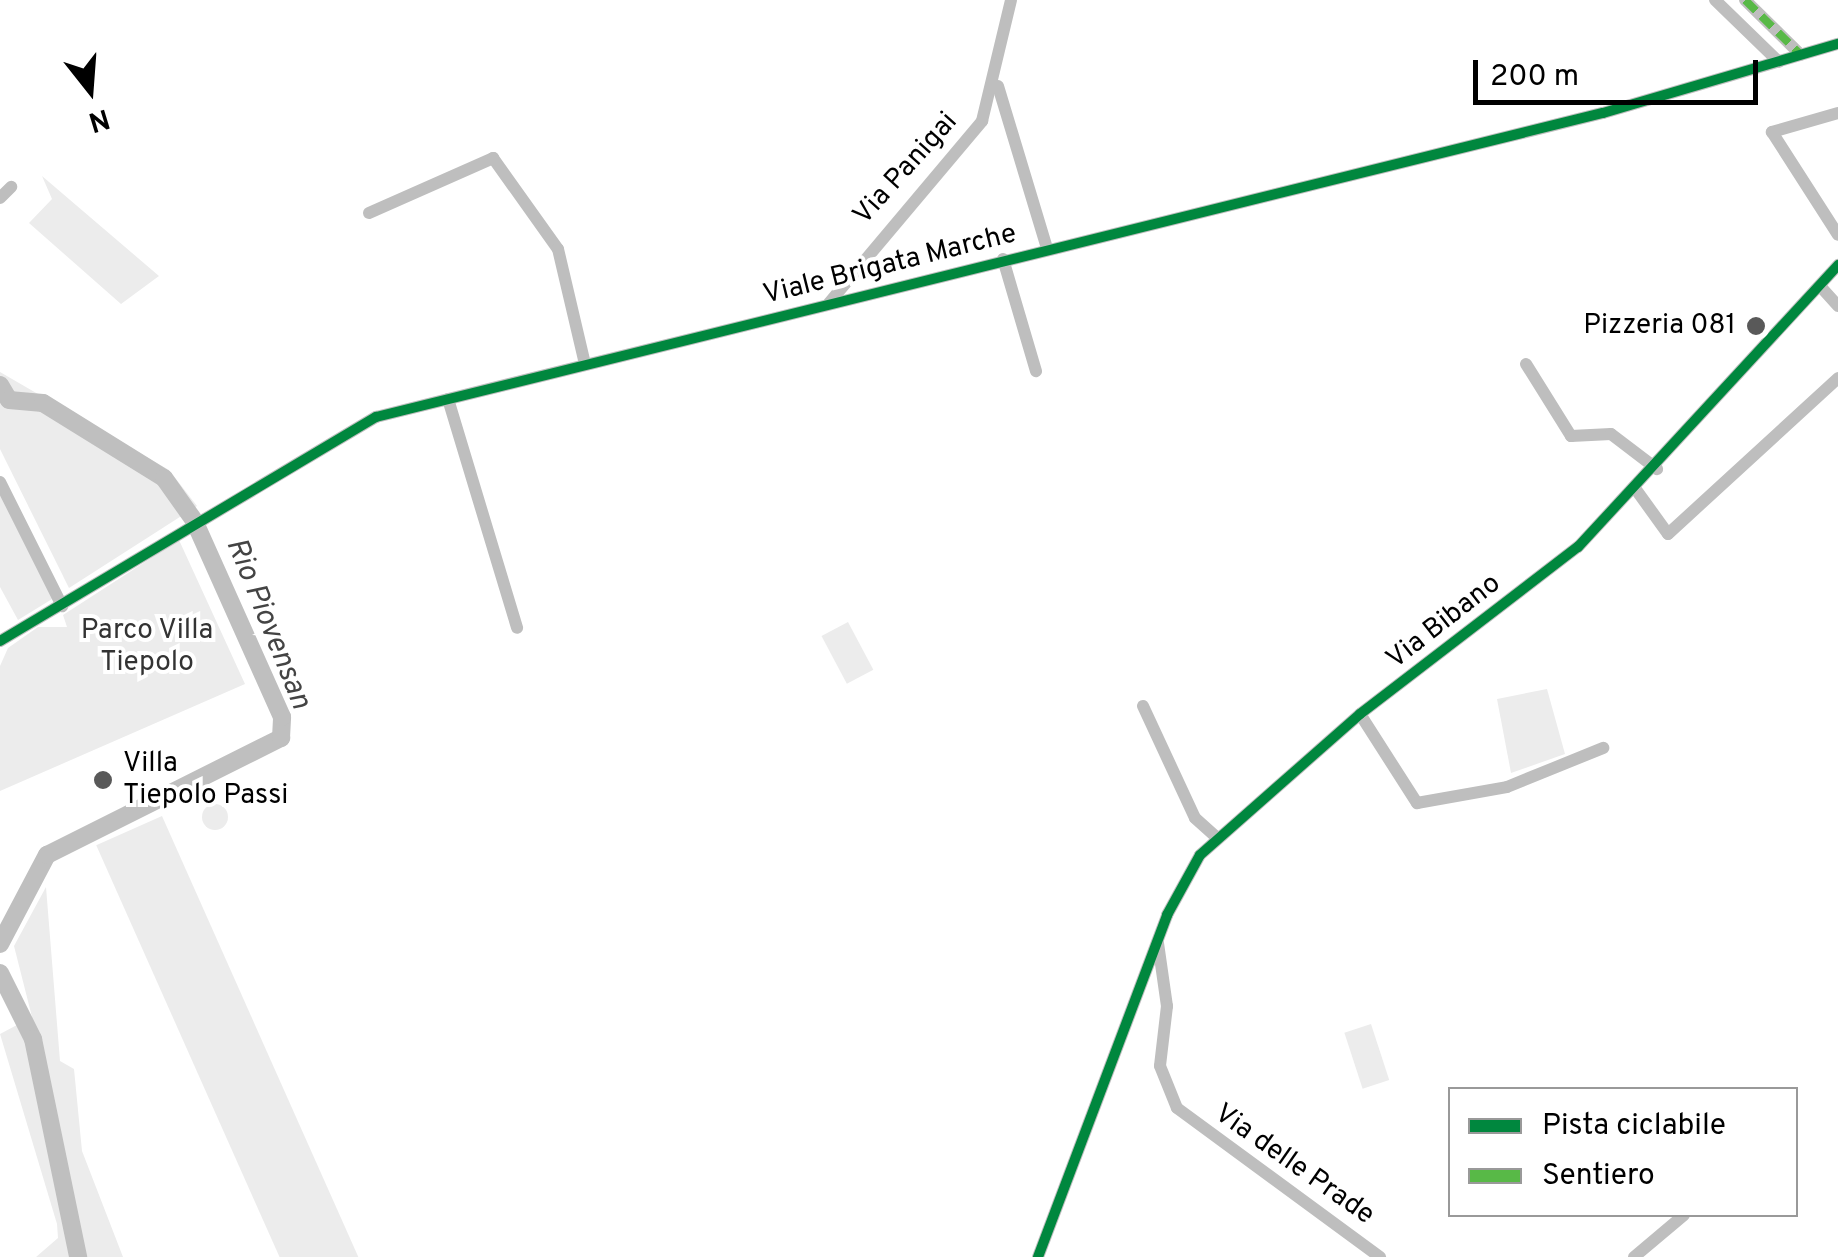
<!DOCTYPE html>
<style>
body{margin:0}
#map{position:relative;width:1838px;height:1257px;overflow:hidden;background:#fff;font-family:Overpass,sans-serif}
div>[style]{position:absolute}
.green>*{inset:0;background:#ececec;transform-origin:0 0}
.round{border-radius:50%}
.river>*{height:18px;margin:-9px;padding:0 9px;transform-origin:9px;border-radius:9px;background:#bfbfbf}
.minor>*{height:12px;margin:-6px;padding:0 6px;transform-origin:6px;border-radius:6px;background:#bebebe}
.quiet>*{height:8px;margin-top:-4px;transform-origin:0;background:repeating-linear-gradient(90deg,#58b947 0 15px,transparent 0 23px)}
.cycleway>*{height:10px;margin:-5px;padding:0 5px;transform-origin:5px;border-radius:5px;background:#00873e}
.dots>*{width:28px;height:28px;translate:-50% -50%;box-sizing:border-box;border:5px solid #fff;border-radius:50%}
span{translate:-50% -50%;white-space:nowrap;text-align:center;line-height:1.15;-webkit-text-stroke:8px #fff;paint-order:stroke}
.street-label{font-size:28px;color:#000}
.poi-label{font-size:28px;color:#000}
.right{translate:-100% -50%;text-align:right}
.left{translate:0 -50%;text-align:left}
.park-label{font-size:28px;color:#333}
.water-label{font-size:30px;color:#444;font-style:italic}
.legend{position:absolute;left:1448px;top:1087px;width:350px;height:130px;box-sizing:border-box;background:#fff;border:2px solid #999;margin:0;padding:12px 18px;list-style:none;font-size:30px;color:#000}
.legend li{display:flex;align-items:center;gap:20px;height:50px}
.legend b{width:50px;border:2px solid #999}
.north{position:absolute;left:40px;top:40px;width:100px;height:100px;-webkit-text-stroke:8px #fff;paint-order:stroke;rotate:163deg;font-size:28px;font-weight:700;line-height:40px;text-align:center;color:#000}
.north::after{content:'';display:block;margin:auto;width:35px;height:45px;background:#000;clip-path:polygon(50% 0,100% 100%,50% 72%,0 100%)}
.scale{position:absolute;left:1473px;top:60px;width:285px;height:45px;box-sizing:border-box;border:5px solid #000;border-top:0;padding-left:12px;font-size:30px;line-height:35px;white-space:nowrap;color:#000;-webkit-text-stroke:8px #fff;paint-order:stroke}
</style>
<div id="map">
<div class="green">
<div style="clip-path:polygon(42px 176px,159px 276px,121px 304px,29px 223px,52px 199px)"></div>
<div style="clip-path:polygon(0 372px,169px 470px,197px 506px,69px 588px,0 449px)"></div>
<div style="clip-path:polygon(0 484px,57px 596px,18px 620px,0 587px)"></div>
<div style="clip-path:polygon(179px 540px,245px 684px,0 791px,0 666px,8px 648px,38px 627px,67px 627px,63px 615px)"></div>
<div style="left:848px;top:622px;width:54px;height:30px;rotate:62deg"></div>
<div style="clip-path:polygon(1547px 689px,1565px 754px,1511px 773px,1497px 699px)"></div>
<div class="round" style="left:202px;top:804px;width:26px;height:26px"></div>
<div style="left:162px;top:816px;width:484px;height:72px;rotate:66deg"></div>
<div style="clip-path:polygon(46px 887px,60px 1061px,74px 1069px,82px 1151px,123px 1257px,36px 1257px,58px 1238px,57px 1224px,0 1034px,32px 1017px,14px 946px)"></div>
<div style="left:1371px;top:1024px;width:59px;height:28px;rotate:72deg"></div>
</div>
<div class="river">
<div style="left:0;top:385px;width:17px;rotate:59deg"></div>
<div style="left:9px;top:400px;width:34px;rotate:5deg"></div>
<div style="left:43px;top:403px;width:142px;rotate:31.8deg"></div>
<div style="left:164px;top:478px;width:50px;rotate:54.7deg"></div>
<div style="left:0;top:944px;width:101px;rotate:-62.2deg"></div>
<div style="left:47px;top:855px;width:262px;rotate:-26.6deg"></div>
<div style="left:281px;top:738px;width:21px;rotate:-87deg"></div>
<div style="left:282px;top:717px;width:206px;rotate:-114.1deg"></div>
<div style="left:0;top:973px;width:74px;rotate:63.4deg"></div>
<div style="left:33px;top:1039px;width:223px;rotate:78.3deg"></div>
</div>
<div class="minor">
<div style="left:1715px;top:0;width:89px;rotate:44.1deg"></div>
<div style="left:1745px;top:0;width:78px;rotate:44.5deg"></div>
<div style="left:998px;top:86px;width:169px;rotate:73.2deg"></div>
<div style="left:1838px;top:113px;width:69px;rotate:163.9deg"></div>
<div style="left:1772px;top:132px;width:122px;rotate:57.3deg"></div>
<div style="left:0;top:198px;width:16px;rotate:-45deg"></div>
<div style="left:369px;top:213px;width:136px;rotate:-23.9deg"></div>
<div style="left:493px;top:158px;width:112px;rotate:54.5deg"></div>
<div style="left:558px;top:249px;width:118px;rotate:76.8deg"></div>
<div style="left:1003px;top:259px;width:117px;rotate:73.6deg"></div>
<div style="left:1820px;top:286px;width:27px;rotate:48deg"></div>
<div style="left:829px;top:303px;width:238px;rotate:-49.9deg"></div>
<div style="left:982px;top:121px;width:124px;rotate:-76.5deg"></div>
<div style="left:1526px;top:364px;width:85px;rotate:58deg"></div>
<div style="left:1571px;top:436px;width:40px;rotate:-2.9deg"></div>
<div style="left:1611px;top:434px;width:58px;rotate:37.3deg"></div>
<div style="left:448px;top:399px;width:239px;rotate:73.2deg"></div>
<div style="left:0;top:482px;width:139px;rotate:63.4deg"></div>
<div style="left:1637px;top:491px;width:53px;rotate:54.2deg"></div>
<div style="left:1668px;top:534px;width:231px;rotate:-42.5deg"></div>
<div style="left:0;top:641px;width:438px;rotate:-30.8deg"></div>
<div style="left:376px;top:417px;width:1264px;rotate:-13.92deg"></div>
<div style="left:1603px;top:113px;width:245px;rotate:-16.4deg"></div>
<div style="left:1143px;top:706px;width:123px;rotate:65.1deg"></div>
<div style="left:1195px;top:818px;width:30px;rotate:42deg"></div>
<div style="left:1360px;top:714px;width:106px;rotate:57.4deg"></div>
<div style="left:1417px;top:803px;width:91px;rotate:-10.1deg"></div>
<div style="left:1507px;top:787px;width:104px;rotate:-22.1deg"></div>
<div style="left:1158px;top:943px;width:64px;rotate:81.9deg"></div>
<div style="left:1167px;top:1006px;width:60px;rotate:96.7deg"></div>
<div style="left:1160px;top:1066px;width:45px;rotate:68deg"></div>
<div style="left:1177px;top:1108px;width:252px;rotate:36.3deg"></div>
<div style="left:1038px;top:1257px;width:366px;rotate:-69.3deg"></div>
<div style="left:1167px;top:915px;width:68px;rotate:-61.2deg"></div>
<div style="left:1200px;top:855px;width:213px;rotate:-41.4deg"></div>
<div style="left:1360px;top:714px;width:275px;rotate:-37.5deg"></div>
<div style="left:1578px;top:547px;width:384px;rotate:-47.3deg"></div>
<div style="left:1634px;top:1257px;width:65px;rotate:-40deg"></div>
</div>
<div class="quiet">
<div style="left:1745px;top:0;width:78px;rotate:44.5deg"></div>
</div>
<div class="cycleway">
<div style="left:0;top:641px;width:438px;rotate:-30.8deg"></div>
<div style="left:376px;top:417px;width:1264px;rotate:-13.92deg"></div>
<div style="left:1603px;top:113px;width:245px;rotate:-16.4deg"></div>
<div style="left:1038px;top:1257px;width:366px;rotate:-69.3deg"></div>
<div style="left:1167px;top:915px;width:68px;rotate:-61.2deg"></div>
<div style="left:1200px;top:855px;width:213px;rotate:-41.4deg"></div>
<div style="left:1360px;top:714px;width:275px;rotate:-37.5deg"></div>
<div style="left:1578px;top:547px;width:384px;rotate:-47.3deg"></div>
</div>
<div class="dots">
<div style="left:1756px;top:326px;background:#595959"></div>
<div style="left:103px;top:780px;background:#595959"></div>
</div>
<div class="street-label">
<span style="left:906px;top:169px;rotate:-48deg">Via Panigai</span>
<span style="left:890px;top:265px;rotate:-14deg">Viale Brigata Marche</span>
<span style="left:1444px;top:622px;rotate:-38deg">Via Bibano</span>
<span style="left:1294px;top:1165px;rotate:35deg">Via delle Prade</span>
</div>
<div class="poi-label">
<span class="right" style="left:1736px;top:326px">Pizzeria 081</span>
<span class="left" style="left:123px;top:780px">Villa<br>Tiepolo Passi</span>
</div>
<div class="park-label">
<span style="left:147px;top:647px">Parco Villa<br>Tiepolo</span>
</div>
<div class="water-label">
<span style="left:267px;top:624px;rotate:68deg">Rio Piovensan</span>
</div>
<ul class="legend">
<li><b style="height:12px;background:#00873e"></b>Pista ciclabile</li>
<li><b style="height:12px;background:#58b947"></b>Sentiero</li>
</ul>
<div class="north">N</div>
<div class="scale">200 m</div>
</div>
